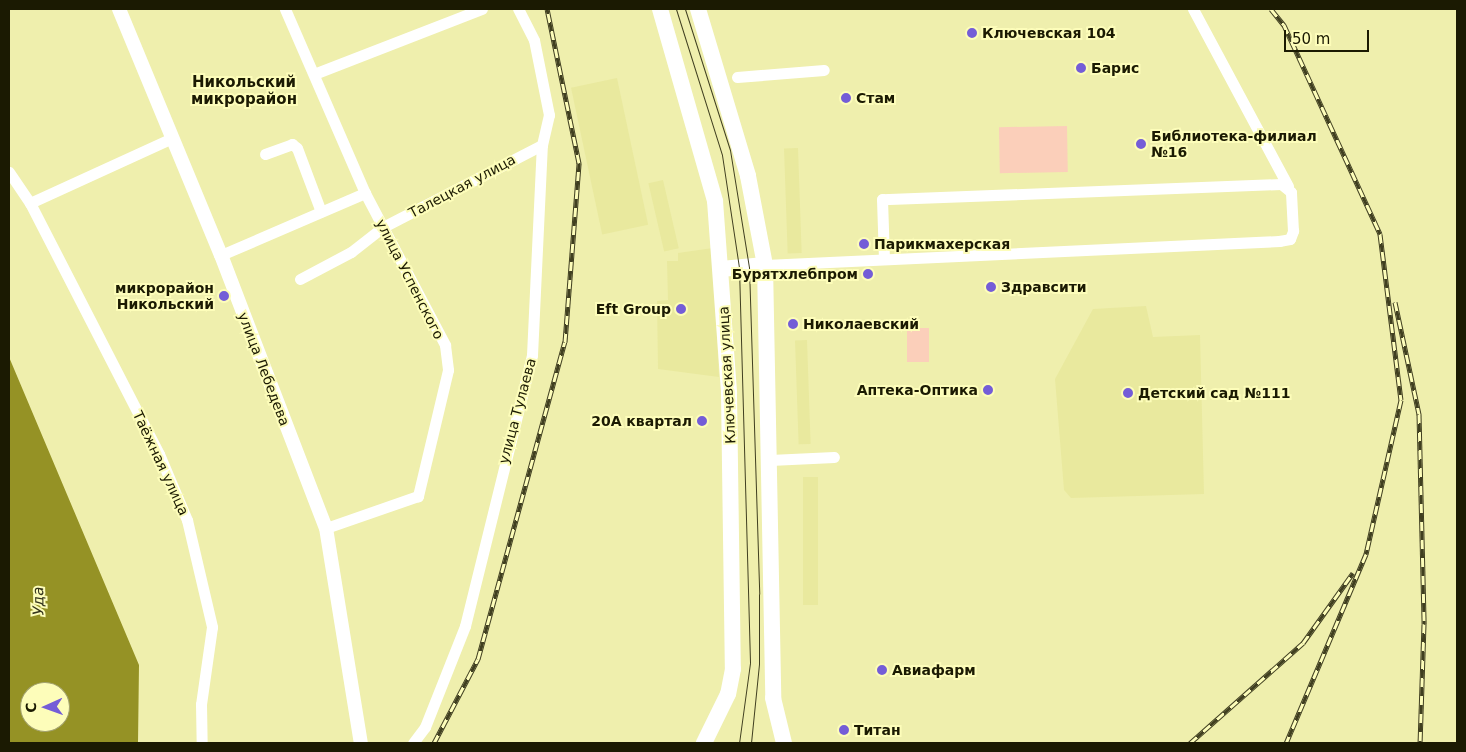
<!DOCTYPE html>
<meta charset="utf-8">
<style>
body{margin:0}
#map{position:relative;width:1466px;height:752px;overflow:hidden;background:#efefad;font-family:"DejaVu Sans",sans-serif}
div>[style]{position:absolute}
.built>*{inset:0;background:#e9e99e;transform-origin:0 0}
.green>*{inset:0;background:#fbcfba;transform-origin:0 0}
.water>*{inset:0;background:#959225}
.minor>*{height:11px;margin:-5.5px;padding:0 5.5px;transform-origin:5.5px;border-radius:5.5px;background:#fff}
.tertiary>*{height:14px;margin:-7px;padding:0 7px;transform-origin:7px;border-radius:7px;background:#fff}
.secondary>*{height:16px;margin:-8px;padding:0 8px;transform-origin:8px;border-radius:8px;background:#fff}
.tram>*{height:1px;margin:-0.5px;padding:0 0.5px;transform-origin:0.5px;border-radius:0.5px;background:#403f20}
.rail>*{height:5px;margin-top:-2.5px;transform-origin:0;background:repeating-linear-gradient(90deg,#fdfdba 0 9px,#403f20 0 18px);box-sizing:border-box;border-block:1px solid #403f20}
.dots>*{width:14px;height:14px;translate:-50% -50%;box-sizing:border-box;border:2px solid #fdfdba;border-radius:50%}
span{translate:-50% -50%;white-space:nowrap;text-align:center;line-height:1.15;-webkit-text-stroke:4px #fdfdba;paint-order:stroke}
.poi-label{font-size:14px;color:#1b1a02;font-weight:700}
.left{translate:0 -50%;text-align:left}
.right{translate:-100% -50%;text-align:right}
.street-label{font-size:14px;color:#1b1a02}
.neighbourhood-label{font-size:15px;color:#1b1a02;font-weight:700}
.water-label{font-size:15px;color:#33331c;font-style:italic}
.frame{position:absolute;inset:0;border:10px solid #1b1a02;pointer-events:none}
.north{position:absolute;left:20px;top:682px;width:50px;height:50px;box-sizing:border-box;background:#fdfdba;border:1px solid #a3a270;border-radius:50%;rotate:268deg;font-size:14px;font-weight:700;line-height:20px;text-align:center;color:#1b1a02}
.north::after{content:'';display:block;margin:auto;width:18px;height:22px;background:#745dd7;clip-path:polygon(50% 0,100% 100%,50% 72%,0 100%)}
.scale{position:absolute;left:1284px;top:30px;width:85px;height:22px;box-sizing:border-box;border:2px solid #1b1a02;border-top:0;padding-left:6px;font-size:15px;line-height:18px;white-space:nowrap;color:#1b1a02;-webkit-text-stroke:4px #fdfdba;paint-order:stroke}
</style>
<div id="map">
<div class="built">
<div style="left:617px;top:78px;width:150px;height:47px;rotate:78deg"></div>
<div style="left:798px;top:148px;width:105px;height:14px;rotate:88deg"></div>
<div style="left:663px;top:180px;width:70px;height:15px;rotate:77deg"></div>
<div style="clip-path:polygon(713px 248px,719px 377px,658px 369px,657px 301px,668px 300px,667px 261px,678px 261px,678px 253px)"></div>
<div style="clip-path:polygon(1146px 306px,1153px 337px,1200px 335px,1204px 494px,1071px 498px,1064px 490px,1055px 379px,1093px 309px)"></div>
<div style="left:807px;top:340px;width:104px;height:12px;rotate:88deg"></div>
<div style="left:803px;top:477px;width:15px;height:128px"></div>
</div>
<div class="green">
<div style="left:1067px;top:126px;width:46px;height:68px;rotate:89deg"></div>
<div style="left:907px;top:328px;width:22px;height:34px"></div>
</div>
<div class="water">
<div style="clip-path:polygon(evenodd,9px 357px,139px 665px,138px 743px,9px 743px,9px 357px,30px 692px,60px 692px,60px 722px,30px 722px,30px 692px)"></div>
</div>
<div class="minor">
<div style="left:285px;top:9px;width:201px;rotate:66.5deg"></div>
<div style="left:365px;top:193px;width:172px;rotate:62.2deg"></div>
<div style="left:445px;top:345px;width:25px;rotate:83deg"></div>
<div style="left:448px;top:370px;width:130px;rotate:103.4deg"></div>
<div style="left:418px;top:496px;width:97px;rotate:160.8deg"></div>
<div style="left:1193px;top:9px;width:201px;rotate:61.8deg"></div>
<div style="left:314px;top:74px;width:180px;rotate:-21.2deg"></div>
<div style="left:737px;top:77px;width:87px;rotate:-4.6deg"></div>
<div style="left:170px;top:139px;width:154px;rotate:155.4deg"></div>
<div style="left:30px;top:203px;width:282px;rotate:62.8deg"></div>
<div style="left:159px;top:454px;width:72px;rotate:67deg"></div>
<div style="left:187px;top:520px;width:110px;rotate:76.8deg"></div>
<div style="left:212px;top:627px;width:78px;rotate:98.1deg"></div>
<div style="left:201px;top:704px;width:39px;rotate:89deg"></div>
<div style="left:265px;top:154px;width:29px;rotate:-20deg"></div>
<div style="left:292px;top:144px;width:6px;rotate:39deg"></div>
<div style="left:297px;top:148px;width:68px;rotate:69.4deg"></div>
<div style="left:9px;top:172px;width:37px;rotate:56deg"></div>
<div style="left:221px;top:255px;width:157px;rotate:-23.3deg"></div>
<div style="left:765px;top:265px;width:515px;rotate:-2.67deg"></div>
<div style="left:1279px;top:241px;width:11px;rotate:-10deg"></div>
<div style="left:1290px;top:239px;width:9px;rotate:-69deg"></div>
<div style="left:1293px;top:231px;width:39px;rotate:-93deg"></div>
<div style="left:1291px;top:192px;width:13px;rotate:-141deg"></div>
<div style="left:1281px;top:184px;width:399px;rotate:177.8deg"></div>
<div style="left:882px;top:199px;width:59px;rotate:88.1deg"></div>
<div style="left:300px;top:279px;width:58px;rotate:-27.9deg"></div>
<div style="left:351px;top:252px;width:41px;rotate:-38deg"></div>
<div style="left:383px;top:227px;width:179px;rotate:-27.3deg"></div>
<div style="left:770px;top:460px;width:64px;rotate:-2.7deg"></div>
<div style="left:413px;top:743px;width:20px;rotate:-53deg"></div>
<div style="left:425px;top:727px;width:109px;rotate:-68.4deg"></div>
<div style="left:465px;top:626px;width:279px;rotate:-76.1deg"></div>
<div style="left:532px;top:355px;width:210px;rotate:-87.3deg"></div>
<div style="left:542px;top:145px;width:31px;rotate:-77deg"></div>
<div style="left:549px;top:115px;width:76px;rotate:-101.3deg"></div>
<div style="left:534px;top:40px;width:35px;rotate:-117deg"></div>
</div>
<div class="tertiary">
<div style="left:119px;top:9px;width:266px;rotate:67.5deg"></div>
<div style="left:221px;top:255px;width:292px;rotate:69deg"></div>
<div style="left:326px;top:528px;width:218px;rotate:80.8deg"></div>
</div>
<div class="secondary">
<div style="left:660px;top:9px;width:200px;rotate:74deg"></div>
<div style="left:715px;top:201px;width:193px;rotate:85.8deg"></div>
<div style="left:729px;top:393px;width:276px;rotate:89.2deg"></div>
<div style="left:733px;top:669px;width:25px;rotate:101deg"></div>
<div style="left:728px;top:694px;width:55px;rotate:116.1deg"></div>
<div style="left:698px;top:9px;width:174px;rotate:73.3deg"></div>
<div style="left:748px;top:176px;width:91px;rotate:79.2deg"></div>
<div style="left:765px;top:265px;width:433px;rotate:88.9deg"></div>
<div style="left:773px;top:698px;width:46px;rotate:76.3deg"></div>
<div style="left:721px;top:269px;width:44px;rotate:-5.2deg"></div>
</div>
<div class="tram">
<div style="left:676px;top:9px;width:153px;rotate:72.5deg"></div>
<div style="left:722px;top:155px;width:114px;rotate:81.4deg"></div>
<div style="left:739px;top:268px;width:395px;rotate:88.4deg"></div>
<div style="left:750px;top:663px;width:81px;rotate:97.8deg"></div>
<div style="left:685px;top:9px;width:148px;rotate:72.3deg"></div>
<div style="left:730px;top:150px;width:119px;rotate:80.8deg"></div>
<div style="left:749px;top:267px;width:327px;rotate:88.2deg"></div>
<div style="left:759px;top:594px;width:70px;rotate:90deg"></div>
<div style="left:759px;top:664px;width:79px;rotate:95.8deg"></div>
</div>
<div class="rail">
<div style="left:1271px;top:9px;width:21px;rotate:51deg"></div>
<div style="left:1284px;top:25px;width:230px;rotate:65.3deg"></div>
<div style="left:1380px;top:234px;width:167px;rotate:82.8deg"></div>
<div style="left:1401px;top:400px;width:158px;rotate:102.8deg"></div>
<div style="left:1366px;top:554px;width:205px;rotate:112.9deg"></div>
<div style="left:1395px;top:302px;width:115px;rotate:77.9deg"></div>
<div style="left:1419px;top:414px;width:210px;rotate:88.6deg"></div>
<div style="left:1424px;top:624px;width:119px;rotate:91.9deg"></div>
<div style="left:434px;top:743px;width:95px;rotate:-62.4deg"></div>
<div style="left:478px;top:659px;width:329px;rotate:-74.7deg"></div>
<div style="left:565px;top:342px;width:180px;rotate:-85.5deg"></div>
<div style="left:579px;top:163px;width:157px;rotate:-101.7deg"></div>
<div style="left:1190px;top:743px;width:151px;rotate:-41.5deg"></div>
<div style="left:1303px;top:643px;width:86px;rotate:-54.5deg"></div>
</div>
<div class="dots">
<div style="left:972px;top:33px;background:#745dd7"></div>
<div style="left:1081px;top:68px;background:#745dd7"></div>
<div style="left:846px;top:98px;background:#745dd7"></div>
<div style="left:1141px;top:144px;background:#745dd7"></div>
<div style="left:864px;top:244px;background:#745dd7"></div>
<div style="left:868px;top:274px;background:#745dd7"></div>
<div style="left:991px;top:287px;background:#745dd7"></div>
<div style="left:224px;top:296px;background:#745dd7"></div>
<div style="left:681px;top:309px;background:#745dd7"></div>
<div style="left:793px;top:324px;background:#745dd7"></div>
<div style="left:988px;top:390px;background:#745dd7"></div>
<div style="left:1128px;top:393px;background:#745dd7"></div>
<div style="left:702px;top:421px;background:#745dd7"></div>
<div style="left:882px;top:670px;background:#745dd7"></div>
<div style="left:844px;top:730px;background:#745dd7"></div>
</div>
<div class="poi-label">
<span class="left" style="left:982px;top:33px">Ключевская 104</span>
<span class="left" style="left:1091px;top:68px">Барис</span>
<span class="left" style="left:856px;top:98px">Стам</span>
<span class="left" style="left:1151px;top:144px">Библиотека-филиал<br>№16</span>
<span class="left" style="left:874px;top:244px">Парикмахерская</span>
<span class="right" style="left:858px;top:274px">Бурятхлебпром</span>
<span class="left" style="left:1001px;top:287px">Здравсити</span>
<span class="right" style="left:214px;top:296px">микрорайон<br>Никольский</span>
<span class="right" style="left:671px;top:309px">Eft Group</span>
<span class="left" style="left:803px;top:324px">Николаевский</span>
<span class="right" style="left:978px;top:390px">Аптека-Оптика</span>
<span class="left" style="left:1138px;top:393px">Детский сад №111</span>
<span class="right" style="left:692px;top:421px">20А квартал</span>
<span class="left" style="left:892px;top:670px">Авиафарм</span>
<span class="left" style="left:854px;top:730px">Титан</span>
</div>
<div class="street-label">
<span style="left:462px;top:186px;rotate:-28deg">Талецкая улица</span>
<span style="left:410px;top:279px;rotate:63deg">улица Успенского</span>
<span style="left:264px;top:369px;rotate:69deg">улица Лебедева</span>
<span style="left:727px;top:375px;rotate:-93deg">Ключевская улица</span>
<span style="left:517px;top:411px;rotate:-75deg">улица Тулаева</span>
<span style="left:161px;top:463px;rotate:65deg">Таёжная улица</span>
</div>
<div class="neighbourhood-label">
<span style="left:244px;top:91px">Никольский<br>микрорайон</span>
</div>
<div class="water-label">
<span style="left:39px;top:601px;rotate:-91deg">Уда</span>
</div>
<div class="frame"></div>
<div class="north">С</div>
<div class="scale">50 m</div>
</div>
